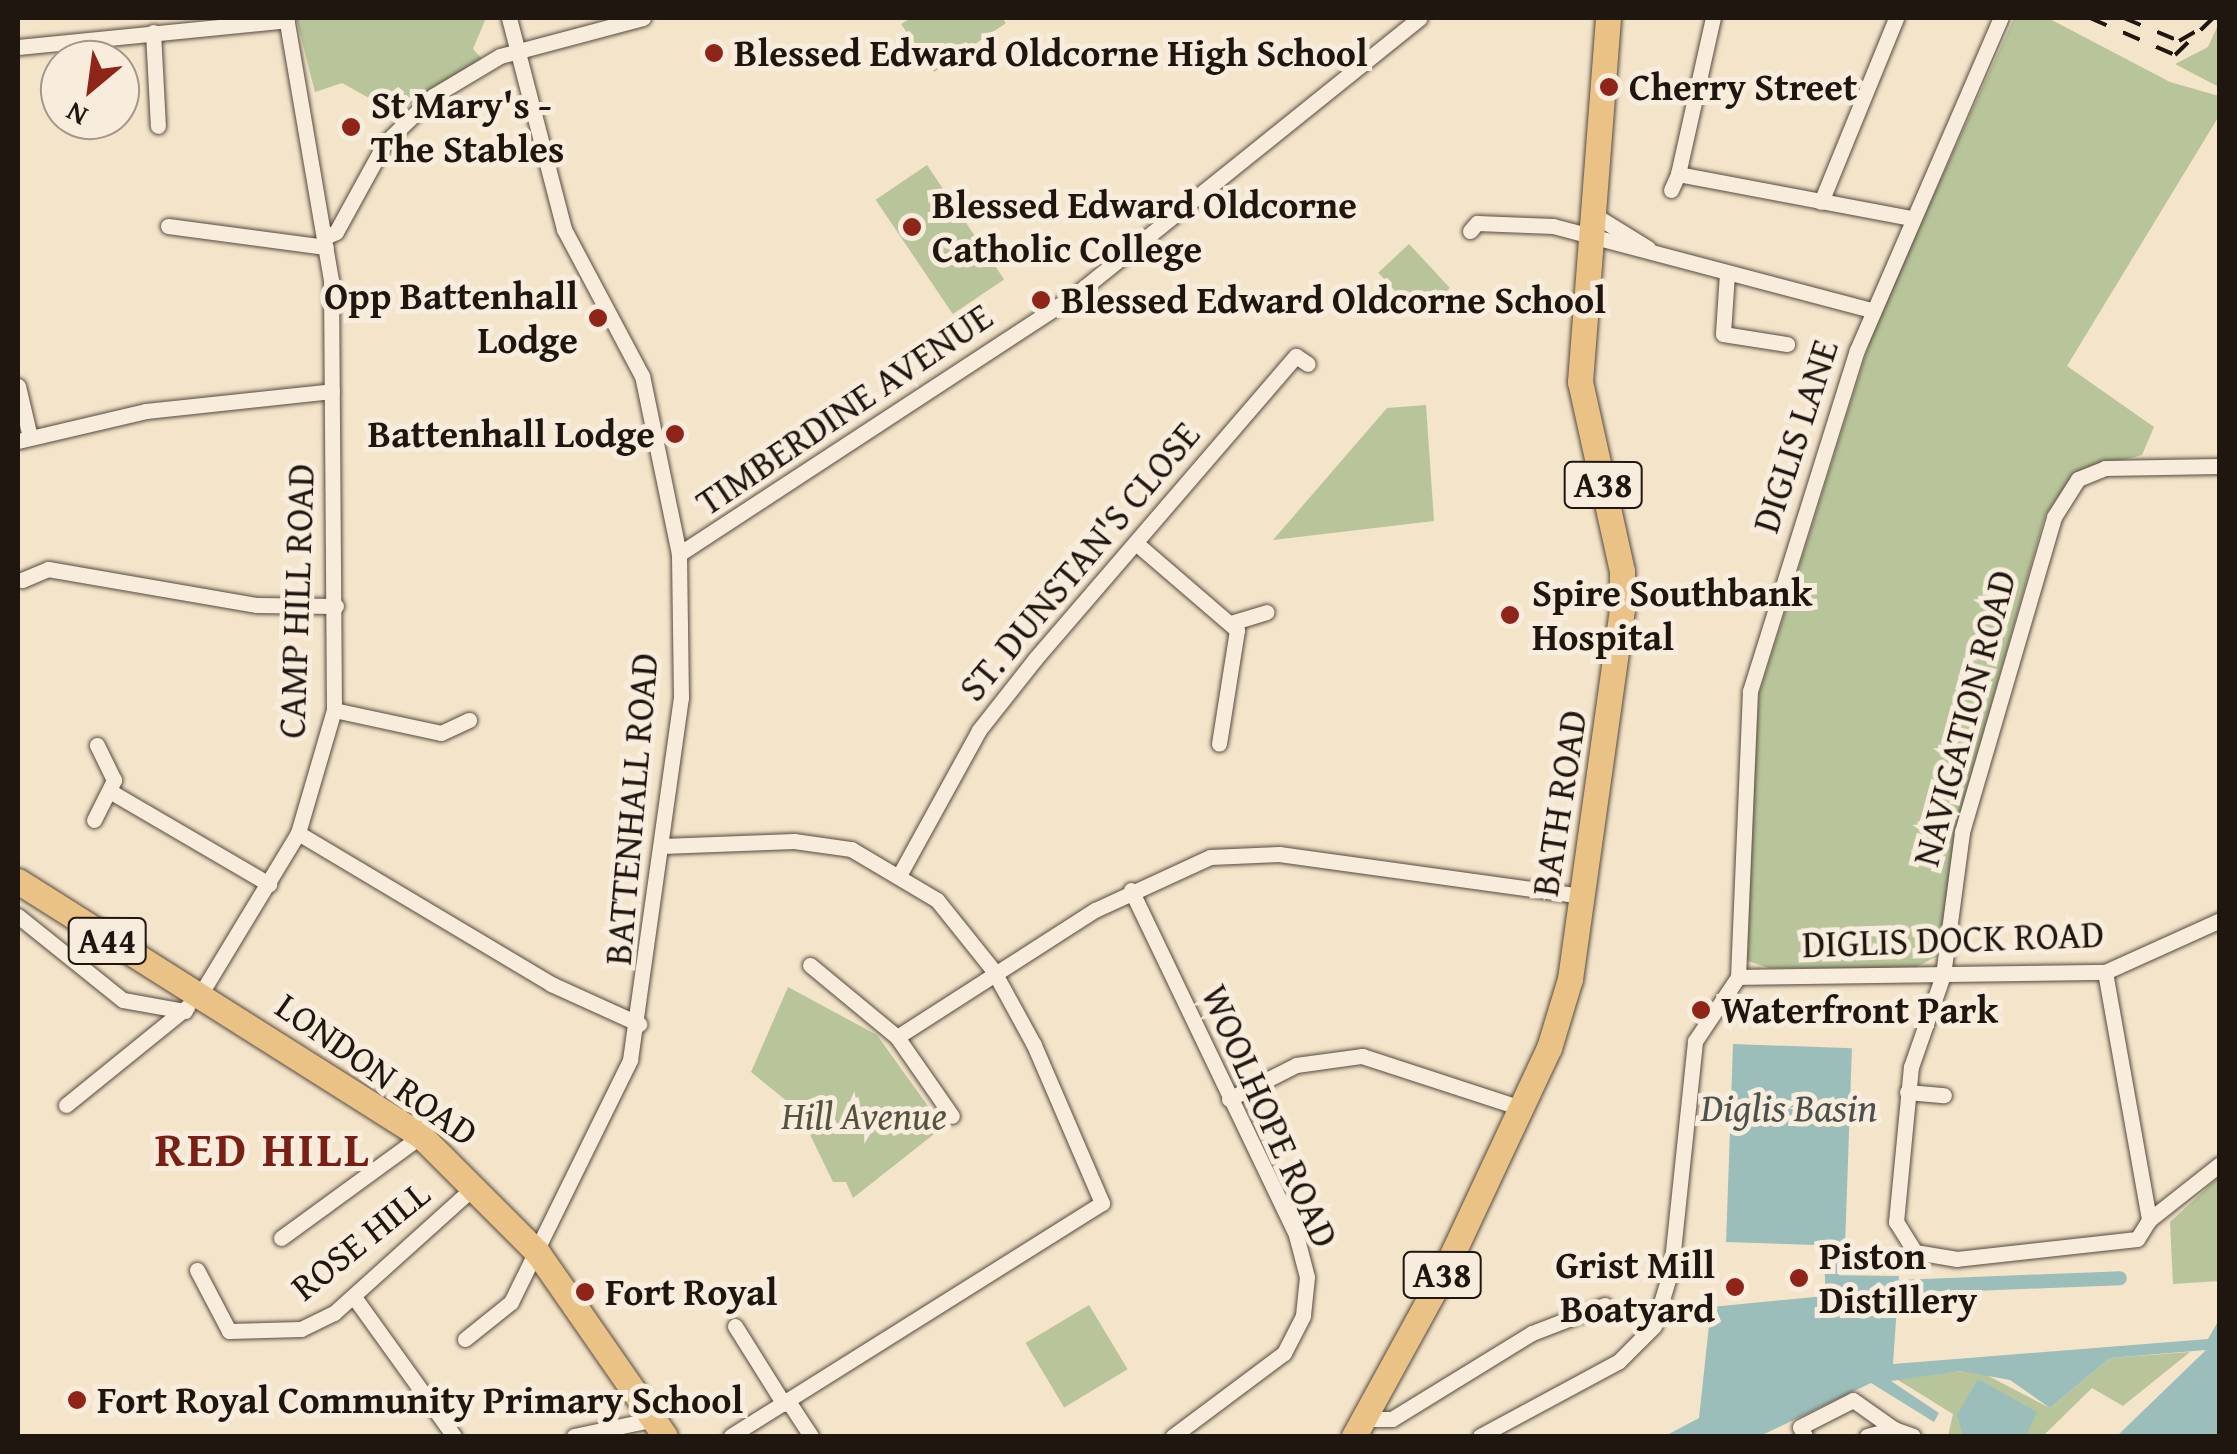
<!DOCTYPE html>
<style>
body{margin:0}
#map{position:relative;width:2237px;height:1454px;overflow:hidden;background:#f4e4ca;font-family:"Gentium Book Plus",serif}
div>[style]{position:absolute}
.green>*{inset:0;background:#b8c59a;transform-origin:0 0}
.water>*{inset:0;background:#9cbeba;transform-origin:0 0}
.canal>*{height:14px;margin:-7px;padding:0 7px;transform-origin:7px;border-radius:7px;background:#9cbeba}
.roads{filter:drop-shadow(0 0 2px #554a3e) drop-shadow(0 0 2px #554a3e)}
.street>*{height:15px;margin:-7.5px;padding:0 7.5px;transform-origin:7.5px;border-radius:7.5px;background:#f8eddd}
.primary>*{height:25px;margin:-12.5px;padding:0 12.5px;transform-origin:12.5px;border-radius:12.5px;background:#eac285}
.rail>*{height:4px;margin-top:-2px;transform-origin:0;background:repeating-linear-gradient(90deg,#201610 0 18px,transparent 0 36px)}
.dots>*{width:28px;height:28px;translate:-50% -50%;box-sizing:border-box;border:5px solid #f8eddd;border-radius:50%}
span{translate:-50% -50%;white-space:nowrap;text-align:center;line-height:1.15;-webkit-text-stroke:10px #f8eddd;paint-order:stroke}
.shield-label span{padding:2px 8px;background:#f8eddd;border:2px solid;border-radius:8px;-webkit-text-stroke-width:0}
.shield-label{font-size:35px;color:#201610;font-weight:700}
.poi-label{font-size:38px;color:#201610;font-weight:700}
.left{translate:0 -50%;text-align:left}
.right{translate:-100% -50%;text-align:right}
.street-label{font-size:38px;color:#201610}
.park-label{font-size:38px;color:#555340;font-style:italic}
.water-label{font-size:40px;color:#4b514c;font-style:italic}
.district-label{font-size:48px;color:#7a1f14;font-weight:700;letter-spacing:2.5px}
.frame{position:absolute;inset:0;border:20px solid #201610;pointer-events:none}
.north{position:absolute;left:40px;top:40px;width:100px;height:100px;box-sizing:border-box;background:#f8eddd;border:2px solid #a2978b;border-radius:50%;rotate:209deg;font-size:28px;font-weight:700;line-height:40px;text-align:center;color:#201610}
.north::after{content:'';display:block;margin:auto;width:35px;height:45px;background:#8f2418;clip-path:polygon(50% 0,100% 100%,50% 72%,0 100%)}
</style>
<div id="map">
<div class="green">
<div style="clip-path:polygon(296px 18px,486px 18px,473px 49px,482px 59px,396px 113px,342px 83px,315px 92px)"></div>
<div style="clip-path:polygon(911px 18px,1002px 18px,1006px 23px,934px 72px,901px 24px)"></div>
<div style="clip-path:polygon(2014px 18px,2048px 18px,2170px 82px,2219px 96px,2219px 116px,2067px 366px,2154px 427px,2142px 455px,2074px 473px,2045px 516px,1960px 814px,1937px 956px,1913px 969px,1769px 968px,1748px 961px,1741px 945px,1759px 694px,1876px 322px)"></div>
<div style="clip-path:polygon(2219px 23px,2219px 87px,2175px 64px,2208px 47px)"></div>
<div style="left:927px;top:165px;width:138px;height:62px;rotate:56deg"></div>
<div style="left:1409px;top:244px;width:60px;height:42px;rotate:47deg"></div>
<div style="clip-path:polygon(1426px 405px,1434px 521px,1273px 540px,1387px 408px)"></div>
<div style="clip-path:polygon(788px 987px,877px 1035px,943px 1127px,853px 1198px,846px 1182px,833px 1182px,798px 1110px,751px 1072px)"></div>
<div style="clip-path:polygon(2219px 1177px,2219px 1281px,2173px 1284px,2170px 1222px)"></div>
<div style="left:1089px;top:1305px;width:75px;height:74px;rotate:59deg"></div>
<div style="clip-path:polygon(2190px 1352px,2123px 1406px,2092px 1388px,2043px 1436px,1948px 1436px,1953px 1414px,1893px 1377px,1977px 1370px,2050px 1408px,2110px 1358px)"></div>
</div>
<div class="water">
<div style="left:1733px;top:1044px;width:119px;height:198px;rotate:2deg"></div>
<div style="clip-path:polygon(1825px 1275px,1899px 1276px,1893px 1364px,2208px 1339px,2219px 1320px,2219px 1436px,2117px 1436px,2206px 1350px,2110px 1358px,2050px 1408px,2010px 1380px,1961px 1371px,1891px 1381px,1939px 1413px,1934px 1422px,1871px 1383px,1760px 1436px,1665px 1436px,1699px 1418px,1711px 1307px,1825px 1296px)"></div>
<div style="clip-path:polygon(1978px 1379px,2037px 1412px,2026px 1436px,1963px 1436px,1957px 1415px)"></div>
</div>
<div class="canal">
<div style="left:1830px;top:1249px;width:29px;rotate:86deg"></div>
<div style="left:1900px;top:1287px;width:220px;rotate:-2.3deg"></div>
</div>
<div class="roads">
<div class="street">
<div style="left:153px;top:32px;width:94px;rotate:87deg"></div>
<div style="left:18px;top:47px;width:270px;rotate:-5.7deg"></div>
<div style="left:1678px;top:174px;width:160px;rotate:-77.4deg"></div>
<div style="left:1671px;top:190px;width:17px;rotate:-66deg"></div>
<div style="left:1678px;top:174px;width:237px;rotate:10.7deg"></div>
<div style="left:1821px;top:202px;width:199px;rotate:-67.8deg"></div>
<div style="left:1591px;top:213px;width:67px;rotate:31.6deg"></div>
<div style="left:168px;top:226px;width:159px;rotate:7.6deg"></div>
<div style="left:1470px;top:231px;width:11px;rotate:-49deg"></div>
<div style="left:1477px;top:223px;width:76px;rotate:2.3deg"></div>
<div style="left:1553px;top:226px;width:330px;rotate:14.8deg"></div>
<div style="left:325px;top:237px;width:12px;rotate:-24deg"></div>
<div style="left:336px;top:232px;width:102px;rotate:-61.2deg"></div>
<div style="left:385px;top:143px;width:67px;rotate:-44.4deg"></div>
<div style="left:433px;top:96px;width:78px;rotate:-30.8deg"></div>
<div style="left:500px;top:56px;width:148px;rotate:-14.9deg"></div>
<div style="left:1727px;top:273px;width:61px;rotate:93.8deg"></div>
<div style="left:1723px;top:334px;width:65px;rotate:8.9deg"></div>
<div style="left:18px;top:386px;width:52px;rotate:76.8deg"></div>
<div style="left:18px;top:441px;width:131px;rotate:-13.2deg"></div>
<div style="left:146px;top:411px;width:187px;rotate:-6.1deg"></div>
<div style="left:1137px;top:544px;width:132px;rotate:40.7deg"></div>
<div style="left:1237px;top:630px;width:115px;rotate:99deg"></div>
<div style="left:679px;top:554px;width:473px;rotate:-33.2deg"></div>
<div style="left:1075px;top:295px;width:442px;rotate:-38.8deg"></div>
<div style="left:22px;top:580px;width:28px;rotate:-23deg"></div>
<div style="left:48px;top:569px;width:212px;rotate:9.8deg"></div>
<div style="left:257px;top:605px;width:79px;rotate:0.7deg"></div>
<div style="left:1234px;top:622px;width:34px;rotate:-17deg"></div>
<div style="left:334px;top:710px;width:109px;rotate:12.1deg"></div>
<div style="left:441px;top:733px;width:31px;rotate:-25deg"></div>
<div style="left:113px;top:793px;width:181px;rotate:30.3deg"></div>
<div style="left:94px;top:820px;width:45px;rotate:-63.4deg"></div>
<div style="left:114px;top:780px;width:39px;rotate:-116deg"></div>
<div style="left:298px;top:833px;width:295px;rotate:30.8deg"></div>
<div style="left:551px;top:984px;width:97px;rotate:24.4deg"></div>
<div style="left:662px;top:846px;width:132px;rotate:-2.2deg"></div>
<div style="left:794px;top:841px;width:58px;rotate:8deg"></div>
<div style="left:851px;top:849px;width:100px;rotate:30.7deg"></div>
<div style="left:937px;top:900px;width:90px;rotate:51.3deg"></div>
<div style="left:993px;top:970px;width:85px;rotate:61.3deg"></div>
<div style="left:1034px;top:1045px;width:172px;rotate:66.7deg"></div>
<div style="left:1102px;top:1203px;width:438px;rotate:147.9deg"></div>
<div style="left:901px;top:872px;width:162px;rotate:-61.2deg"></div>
<div style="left:979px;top:730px;width:90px;rotate:-51.7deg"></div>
<div style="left:1035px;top:659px;width:400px;rotate:-49.3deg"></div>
<div style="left:1296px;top:356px;width:14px;rotate:34deg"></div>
<div style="left:1131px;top:890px;width:382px;rotate:64.4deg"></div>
<div style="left:1296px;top:1235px;width:43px;rotate:75.3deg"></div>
<div style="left:1307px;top:1277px;width:39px;rotate:96deg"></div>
<div style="left:1303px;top:1316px;width:42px;rotate:117.2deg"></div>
<div style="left:1284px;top:1353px;width:139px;rotate:143.2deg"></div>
<div style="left:18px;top:916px;width:134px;rotate:38.7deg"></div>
<div style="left:123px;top:1000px;width:63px;rotate:10.1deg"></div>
<div style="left:810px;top:965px;width:113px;rotate:39.6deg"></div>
<div style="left:897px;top:1037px;width:235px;rotate:-32.7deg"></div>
<div style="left:1095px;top:910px;width:127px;rotate:-24.7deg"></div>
<div style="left:1210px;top:857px;width:69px;rotate:-2.5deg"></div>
<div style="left:1279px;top:854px;width:307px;rotate:7.9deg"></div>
<div style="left:2105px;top:972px;width:252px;rotate:79.9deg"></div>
<div style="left:2149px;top:1220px;width:22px;rotate:122deg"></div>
<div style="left:2137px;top:1239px;width:181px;rotate:173.7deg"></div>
<div style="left:1957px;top:1259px;width:43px;rotate:-170.5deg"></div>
<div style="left:1915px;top:1252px;width:36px;rotate:-122deg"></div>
<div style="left:1896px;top:1222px;width:156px;rotate:-84.5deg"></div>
<div style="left:1911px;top:1067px;width:97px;rotate:-70.8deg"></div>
<div style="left:1943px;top:975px;width:144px;rotate:-82.4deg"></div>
<div style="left:1962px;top:832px;width:328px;rotate:-73.7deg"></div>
<div style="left:2054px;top:517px;width:45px;rotate:-57.7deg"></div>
<div style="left:2078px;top:479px;width:29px;rotate:-22deg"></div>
<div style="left:2105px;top:468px;width:115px;rotate:-1deg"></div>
<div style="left:1738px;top:977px;width:286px;rotate:-87.6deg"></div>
<div style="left:1750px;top:691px;width:357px;rotate:-72.6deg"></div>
<div style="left:1857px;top:350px;width:362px;rotate:-66.6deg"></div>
<div style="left:1738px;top:977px;width:367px;rotate:-0.8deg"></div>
<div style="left:2105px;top:972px;width:126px;rotate:-24.3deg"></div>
<div style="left:200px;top:995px;width:189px;rotate:-58.8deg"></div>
<div style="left:298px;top:833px;width:128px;rotate:-73.7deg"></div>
<div style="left:334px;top:710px;width:430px;rotate:-90.4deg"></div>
<div style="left:331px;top:280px;width:266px;rotate:-99.7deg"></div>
<div style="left:897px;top:1037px;width:96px;rotate:55.2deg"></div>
<div style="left:1907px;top:1092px;width:37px;rotate:5deg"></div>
<div style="left:1229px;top:1099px;width:75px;rotate:-26.9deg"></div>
<div style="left:1296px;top:1065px;width:67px;rotate:-7.8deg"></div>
<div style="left:1362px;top:1056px;width:167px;rotate:18.1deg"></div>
<div style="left:66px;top:1105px;width:156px;rotate:-39deg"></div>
<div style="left:2149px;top:1220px;width:90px;rotate:-38.3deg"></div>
<div style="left:281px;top:1238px;width:173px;rotate:-36.1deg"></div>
<div style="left:197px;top:1270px;width:69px;rotate:62.3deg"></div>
<div style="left:229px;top:1331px;width:72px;rotate:-1.6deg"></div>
<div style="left:301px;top:1329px;width:37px;rotate:-26deg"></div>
<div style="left:334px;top:1313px;width:191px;rotate:-42deg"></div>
<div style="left:354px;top:1297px;width:171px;rotate:54.3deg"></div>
<div style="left:735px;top:1326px;width:92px;rotate:57.9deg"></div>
<div style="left:465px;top:1339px;width:59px;rotate:-38.8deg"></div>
<div style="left:511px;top:1302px;width:270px;rotate:-63.8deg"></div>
<div style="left:630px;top:1060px;width:366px;rotate:-82deg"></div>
<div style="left:681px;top:698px;width:144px;rotate:-90.8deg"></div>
<div style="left:679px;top:554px;width:182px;rotate:-101.7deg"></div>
<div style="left:642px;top:376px;width:166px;rotate:-118deg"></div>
<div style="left:564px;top:229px;width:218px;rotate:-104.6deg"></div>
<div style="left:788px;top:1401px;width:42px;rotate:56.7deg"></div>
<div style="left:1365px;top:1419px;width:27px"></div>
<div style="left:1392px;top:1419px;width:164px;rotate:-31.6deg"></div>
<div style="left:1532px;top:1333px;width:78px;rotate:-21deg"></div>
<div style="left:574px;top:1436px;width:78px;rotate:-11.9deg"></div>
<div style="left:1480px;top:1436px;width:158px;rotate:-28.3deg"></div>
<div style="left:1619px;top:1361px;width:49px;rotate:-45deg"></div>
<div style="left:1654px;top:1326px;width:59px;rotate:-73.1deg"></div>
<div style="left:1671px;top:1270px;width:230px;rotate:-84deg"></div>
<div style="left:1695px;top:1041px;width:77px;rotate:-56.1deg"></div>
<div style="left:1805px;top:1436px;width:10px;rotate:-119deg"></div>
<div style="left:1800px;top:1427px;width:59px;rotate:-27deg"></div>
<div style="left:1853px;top:1400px;width:50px;rotate:35.3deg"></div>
<div style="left:1867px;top:1436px;width:28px;rotate:-15deg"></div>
<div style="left:1894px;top:1429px;width:20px;rotate:20deg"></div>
</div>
<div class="primary">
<div style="left:18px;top:881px;width:477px;rotate:32.3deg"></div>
<div style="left:421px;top:1136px;width:164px;rotate:45deg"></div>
<div style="left:537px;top:1252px;width:224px;rotate:55.2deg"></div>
<div style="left:1354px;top:1436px;width:185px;rotate:-61.2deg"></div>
<div style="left:1443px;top:1274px;width:250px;rotate:-64.9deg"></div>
<div style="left:1549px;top:1048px;width:72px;rotate:-73.1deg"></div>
<div style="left:1570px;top:979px;width:374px;rotate:-82deg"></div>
<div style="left:1622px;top:609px;width:38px;rotate:-90deg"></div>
<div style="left:1622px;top:571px;width:194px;rotate:-102.5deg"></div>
<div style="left:1580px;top:382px;width:365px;rotate:-85.6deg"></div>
</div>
</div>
<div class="rail">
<div style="left:2090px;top:18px;width:93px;rotate:23.5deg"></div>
<div style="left:2175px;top:55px;width:53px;rotate:-44.2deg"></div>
<div style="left:2124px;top:18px;width:60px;rotate:22.7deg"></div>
<div style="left:2179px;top:41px;width:20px;rotate:-30deg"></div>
</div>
<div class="dots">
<div style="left:714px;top:53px;background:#8f2418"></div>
<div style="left:1609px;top:87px;background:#8f2418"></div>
<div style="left:351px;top:127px;background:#8f2418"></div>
<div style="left:912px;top:227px;background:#8f2418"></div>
<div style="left:1041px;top:300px;background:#8f2418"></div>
<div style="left:598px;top:318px;background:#8f2418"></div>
<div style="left:675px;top:434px;background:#8f2418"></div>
<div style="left:1510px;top:615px;background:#8f2418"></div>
<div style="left:1701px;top:1010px;background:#8f2418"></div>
<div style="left:1799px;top:1278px;background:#8f2418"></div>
<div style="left:1735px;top:1287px;background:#8f2418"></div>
<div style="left:585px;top:1292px;background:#8f2418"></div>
<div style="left:77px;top:1400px;background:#8f2418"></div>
</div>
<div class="shield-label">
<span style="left:1603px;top:485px">A38</span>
<span style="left:107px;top:941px">A44</span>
<span style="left:1442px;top:1275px">A38</span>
</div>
<div class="poi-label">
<span class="left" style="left:734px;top:53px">Blessed Edward Oldcorne High School</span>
<span class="left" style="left:1629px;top:87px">Cherry Street</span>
<span class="left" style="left:371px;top:127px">St Mary's -<br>The Stables</span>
<span class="left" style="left:932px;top:227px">Blessed Edward Oldcorne<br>Catholic College</span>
<span class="right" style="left:578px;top:318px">Opp Battenhall<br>Lodge</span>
<span class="left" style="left:1061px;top:300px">Blessed Edward Oldcorne School</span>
<span class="right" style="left:655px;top:434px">Battenhall Lodge</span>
<span class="left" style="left:1532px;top:615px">Spire Southbank<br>Hospital</span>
<span class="left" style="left:1721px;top:1010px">Waterfront Park</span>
<span class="left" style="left:1819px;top:1278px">Piston<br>Distillery</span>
<span class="right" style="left:1715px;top:1287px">Grist Mill<br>Boatyard</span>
<span class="left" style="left:605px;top:1292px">Fort Royal</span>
<span class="left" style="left:97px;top:1400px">Fort Royal Community Primary School</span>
</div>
<div class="street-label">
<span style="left:844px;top:409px;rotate:-34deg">TIMBERDINE AVENUE</span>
<span style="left:1795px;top:436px;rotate:-72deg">DIGLIS LANE</span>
<span style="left:1079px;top:561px;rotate:-50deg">ST. DUNSTAN'S CLOSE</span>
<span style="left:296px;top:601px;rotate:-88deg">CAMP HILL ROAD</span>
<span style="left:1964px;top:718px;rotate:-75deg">NAVIGATION ROAD</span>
<span style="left:1559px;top:803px;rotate:-81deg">BATH ROAD</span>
<span style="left:631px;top:809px;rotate:-85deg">BATTENHALL ROAD</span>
<span style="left:1953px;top:939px;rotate:-2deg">DIGLIS DOCK ROAD</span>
<span style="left:377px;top:1069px;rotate:35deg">LONDON ROAD</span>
<span style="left:1270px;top:1116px;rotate:66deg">WOOLHOPE ROAD</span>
<span style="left:360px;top:1240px;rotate:-39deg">ROSE HILL</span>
</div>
<div class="park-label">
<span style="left:864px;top:1116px">Hill Avenue</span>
</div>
<div class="water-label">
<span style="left:1789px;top:1107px">Diglis Basin</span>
</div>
<div class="district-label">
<span style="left:263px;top:1149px">RED HILL</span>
</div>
<div class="frame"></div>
<div class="north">N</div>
</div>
